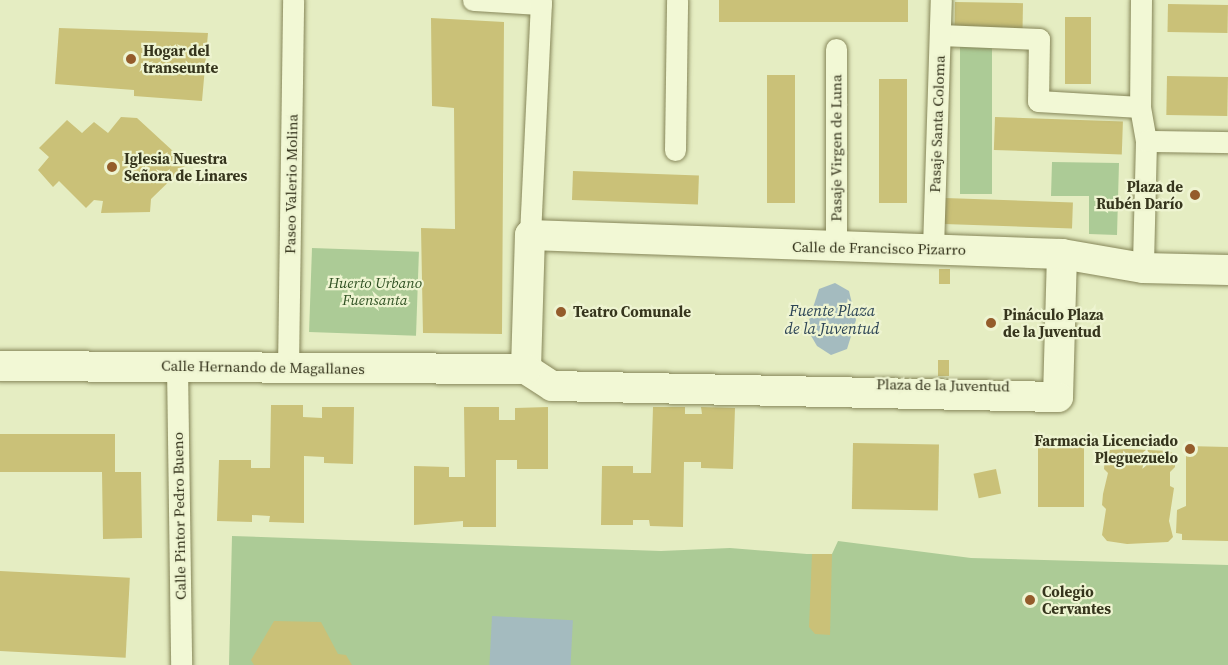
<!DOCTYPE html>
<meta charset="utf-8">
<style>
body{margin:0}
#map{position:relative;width:1228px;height:665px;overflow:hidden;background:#e5edc2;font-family:"Source Serif 4",serif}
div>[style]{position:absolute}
.green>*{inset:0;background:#accb96;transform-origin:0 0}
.water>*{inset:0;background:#a4bbbf;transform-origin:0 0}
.building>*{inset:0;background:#cac178;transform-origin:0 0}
.roads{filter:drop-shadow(0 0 2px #868659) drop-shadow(0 0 2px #868659)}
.street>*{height:21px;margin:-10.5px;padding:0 10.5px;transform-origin:10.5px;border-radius:10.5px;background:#f2f8d5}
.secondary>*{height:30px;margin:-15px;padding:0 15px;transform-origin:15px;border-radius:15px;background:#f2f8d5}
.dots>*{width:16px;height:16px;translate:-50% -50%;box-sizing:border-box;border:3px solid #eef4d1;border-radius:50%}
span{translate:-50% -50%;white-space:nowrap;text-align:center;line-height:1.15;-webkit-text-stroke:4.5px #eef4d1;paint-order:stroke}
.poi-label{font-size:15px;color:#36351d;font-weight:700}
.left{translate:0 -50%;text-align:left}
.right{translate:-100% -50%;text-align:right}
.street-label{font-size:15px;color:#36351d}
.park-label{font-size:15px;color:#315224;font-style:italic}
.water-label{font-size:16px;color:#2d4556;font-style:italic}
</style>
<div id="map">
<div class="green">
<div style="left:960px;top:41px;width:32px;height:153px"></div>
<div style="clip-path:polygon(1052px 162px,1119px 163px,1117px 235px,1089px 234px,1089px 196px,1051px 196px)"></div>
<div style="left:312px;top:248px;width:107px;height:84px;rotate:2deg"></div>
<div style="clip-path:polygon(232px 536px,661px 551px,730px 548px,807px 554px,832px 554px,838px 541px,971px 558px,1228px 565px,1228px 665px,229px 665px)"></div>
</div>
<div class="water">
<div style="clip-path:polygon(835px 283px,849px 291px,856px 320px,847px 349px,831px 355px,817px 346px,810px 334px,809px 320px,819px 289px)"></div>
<div style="left:492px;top:616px;width:81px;height:49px;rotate:3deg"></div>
</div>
<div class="building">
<div style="left:719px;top:0;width:189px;height:22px"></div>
<div style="left:955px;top:2px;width:68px;height:28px;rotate:1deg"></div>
<div style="left:1168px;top:4px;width:60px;height:28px;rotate:1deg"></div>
<div style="left:1065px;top:17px;width:26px;height:67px"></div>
<div style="clip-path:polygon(431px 18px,504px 22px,502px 334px,423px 333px,421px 228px,455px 229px,454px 108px,432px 106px)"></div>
<div style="clip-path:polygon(59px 28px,208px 33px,202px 101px,134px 96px,134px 90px,55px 84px)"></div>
<div style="left:767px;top:75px;width:28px;height:128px"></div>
<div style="left:1167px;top:76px;width:61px;height:39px;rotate:1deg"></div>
<div style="left:879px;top:79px;width:28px;height:124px"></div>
<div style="clip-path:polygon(121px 117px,137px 118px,187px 164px,151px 199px,150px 212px,101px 213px,103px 201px,94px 200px,86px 208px,59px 181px,53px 187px,38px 170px,49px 157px,39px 148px,67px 120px,82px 133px,94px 122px,108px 133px)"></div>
<div style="left:995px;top:117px;width:128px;height:33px;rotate:2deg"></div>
<div style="left:573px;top:171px;width:126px;height:29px;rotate:2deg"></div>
<div style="left:945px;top:198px;width:128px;height:26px;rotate:2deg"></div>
<div style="left:939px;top:269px;width:11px;height:15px"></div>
<div style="left:938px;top:360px;width:11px;height:16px"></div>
<div style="clip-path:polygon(271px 405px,303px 405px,303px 417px,322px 418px,322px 407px,354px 407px,353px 464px,324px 463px,324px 457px,304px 456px,304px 523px,269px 522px,270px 516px,252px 515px,252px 522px,217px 521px,219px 460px,251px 460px,251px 468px,270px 468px)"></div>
<div style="clip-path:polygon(464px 407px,499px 407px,499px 420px,515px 420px,515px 408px,548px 407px,548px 469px,517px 469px,517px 460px,496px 460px,496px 527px,463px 527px,463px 521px,414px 525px,414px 466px,449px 467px,449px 477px,465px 477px)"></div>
<div style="clip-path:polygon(653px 407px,685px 407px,685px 414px,702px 414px,701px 407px,735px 408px,733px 469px,701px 468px,701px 462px,684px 462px,683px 527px,650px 526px,649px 520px,633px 520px,633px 525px,601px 525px,602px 466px,633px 466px,633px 473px,651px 473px)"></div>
<div style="clip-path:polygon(0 434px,115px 434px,115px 472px,141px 472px,142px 538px,103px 539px,102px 472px,0 472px)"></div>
<div style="left:1038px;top:437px;width:46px;height:70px"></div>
<div style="left:853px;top:443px;width:86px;height:66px;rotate:1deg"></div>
<div style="clip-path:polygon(1186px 446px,1228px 447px,1228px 541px,1182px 540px,1182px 534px,1176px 533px,1177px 510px,1186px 506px)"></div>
<div style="clip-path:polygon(1127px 449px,1170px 451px,1175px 456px,1175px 467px,1170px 472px,1170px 486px,1174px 488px,1169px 521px,1173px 537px,1168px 542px,1127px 544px,1107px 541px,1102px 535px,1106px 509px,1102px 505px,1103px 494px,1108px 473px,1104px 469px,1105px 456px,1110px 450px)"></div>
<div style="left:996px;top:469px;width:25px;height:23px;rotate:78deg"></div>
<div style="clip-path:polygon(812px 554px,832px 554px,830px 635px,815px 634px,809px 627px)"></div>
<div style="left:0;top:571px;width:130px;height:80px;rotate:3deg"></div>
<div style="clip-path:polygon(274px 621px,321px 622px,338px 654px,346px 655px,352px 665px,254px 665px,251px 660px)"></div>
</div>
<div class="roads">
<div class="street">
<div style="left:473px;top:0;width:68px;rotate:3.4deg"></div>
<div style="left:1141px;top:0;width:107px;rotate:90.5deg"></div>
<div style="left:1140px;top:107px;width:35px;rotate:80deg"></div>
<div style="left:1146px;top:141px;width:127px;rotate:91.4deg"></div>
<div style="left:940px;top:35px;width:99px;rotate:2.3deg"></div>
<div style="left:1039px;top:39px;width:62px;rotate:90.9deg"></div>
<div style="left:1038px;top:101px;width:102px;rotate:3.4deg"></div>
<div style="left:836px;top:49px;width:199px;rotate:90deg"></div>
<div style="left:1146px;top:141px;width:82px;rotate:0.7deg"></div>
<div style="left:675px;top:150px;width:150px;rotate:-89.2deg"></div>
<div style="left:530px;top:235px;width:235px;rotate:-87.3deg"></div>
<div style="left:933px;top:248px;width:248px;rotate:-88.2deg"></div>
<div style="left:177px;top:366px;width:299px;rotate:89.2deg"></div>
<div style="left:288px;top:368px;width:368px;rotate:-89.2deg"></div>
</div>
<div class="secondary">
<div style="left:1062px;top:254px;width:143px;rotate:91.6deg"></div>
<div style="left:1058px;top:397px;width:506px;rotate:-178.75deg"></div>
<div style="left:552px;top:386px;width:31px;rotate:-147deg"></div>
<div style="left:526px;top:369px;width:134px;rotate:-88.3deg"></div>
<div style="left:530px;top:235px;width:532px;rotate:2.05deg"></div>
<div style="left:1062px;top:254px;width:82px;rotate:9.8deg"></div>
<div style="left:1143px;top:268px;width:85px;rotate:1.3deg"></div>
<div style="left:0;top:366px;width:526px;rotate:0.33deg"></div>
</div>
</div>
<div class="dots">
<div style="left:131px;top:59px;background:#945c2b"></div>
<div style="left:112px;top:167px;background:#945c2b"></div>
<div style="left:1195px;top:195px;background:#945c2b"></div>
<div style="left:561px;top:312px;background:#945c2b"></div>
<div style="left:991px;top:323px;background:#945c2b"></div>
<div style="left:1190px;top:449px;background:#945c2b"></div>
<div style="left:1030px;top:600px;background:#945c2b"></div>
</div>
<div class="poi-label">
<span class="left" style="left:143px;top:59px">Hogar del<br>transeunte</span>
<span class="left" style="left:124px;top:167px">Iglesia Nuestra<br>Señora de Linares</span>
<span class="right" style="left:1183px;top:195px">Plaza de<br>Rubén Darío</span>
<span class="left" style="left:573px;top:312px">Teatro Comunale</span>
<span class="left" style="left:1003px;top:323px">Pináculo Plaza<br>de la Juventud</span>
<span class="right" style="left:1178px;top:449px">Farmacia Licenciado<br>Pleguezuelo</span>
<span class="left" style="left:1042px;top:600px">Colegio<br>Cervantes</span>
</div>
<div class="street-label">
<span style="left:937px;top:124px;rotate:-88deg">Pasaje Santa Coloma</span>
<span style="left:836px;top:148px;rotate:-90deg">Pasaje Virgen de Luna</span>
<span style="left:291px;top:184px;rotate:-89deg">Paseo Valerio Molina</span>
<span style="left:879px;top:248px;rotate:1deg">Calle de Francisco Pizarro</span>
<span style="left:263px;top:367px;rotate:1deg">Calle Hernando de Magallanes</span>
<span style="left:943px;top:385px;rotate:1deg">Plaza de la Juventud</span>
<span style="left:179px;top:516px;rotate:-91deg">Calle Pintor Pedro Bueno</span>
</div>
<div class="park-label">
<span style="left:375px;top:291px">Huerto Urbano<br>Fuensanta</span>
</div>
<div class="water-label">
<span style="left:832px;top:319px">Fuente Plaza<br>de la Juventud</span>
</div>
</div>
